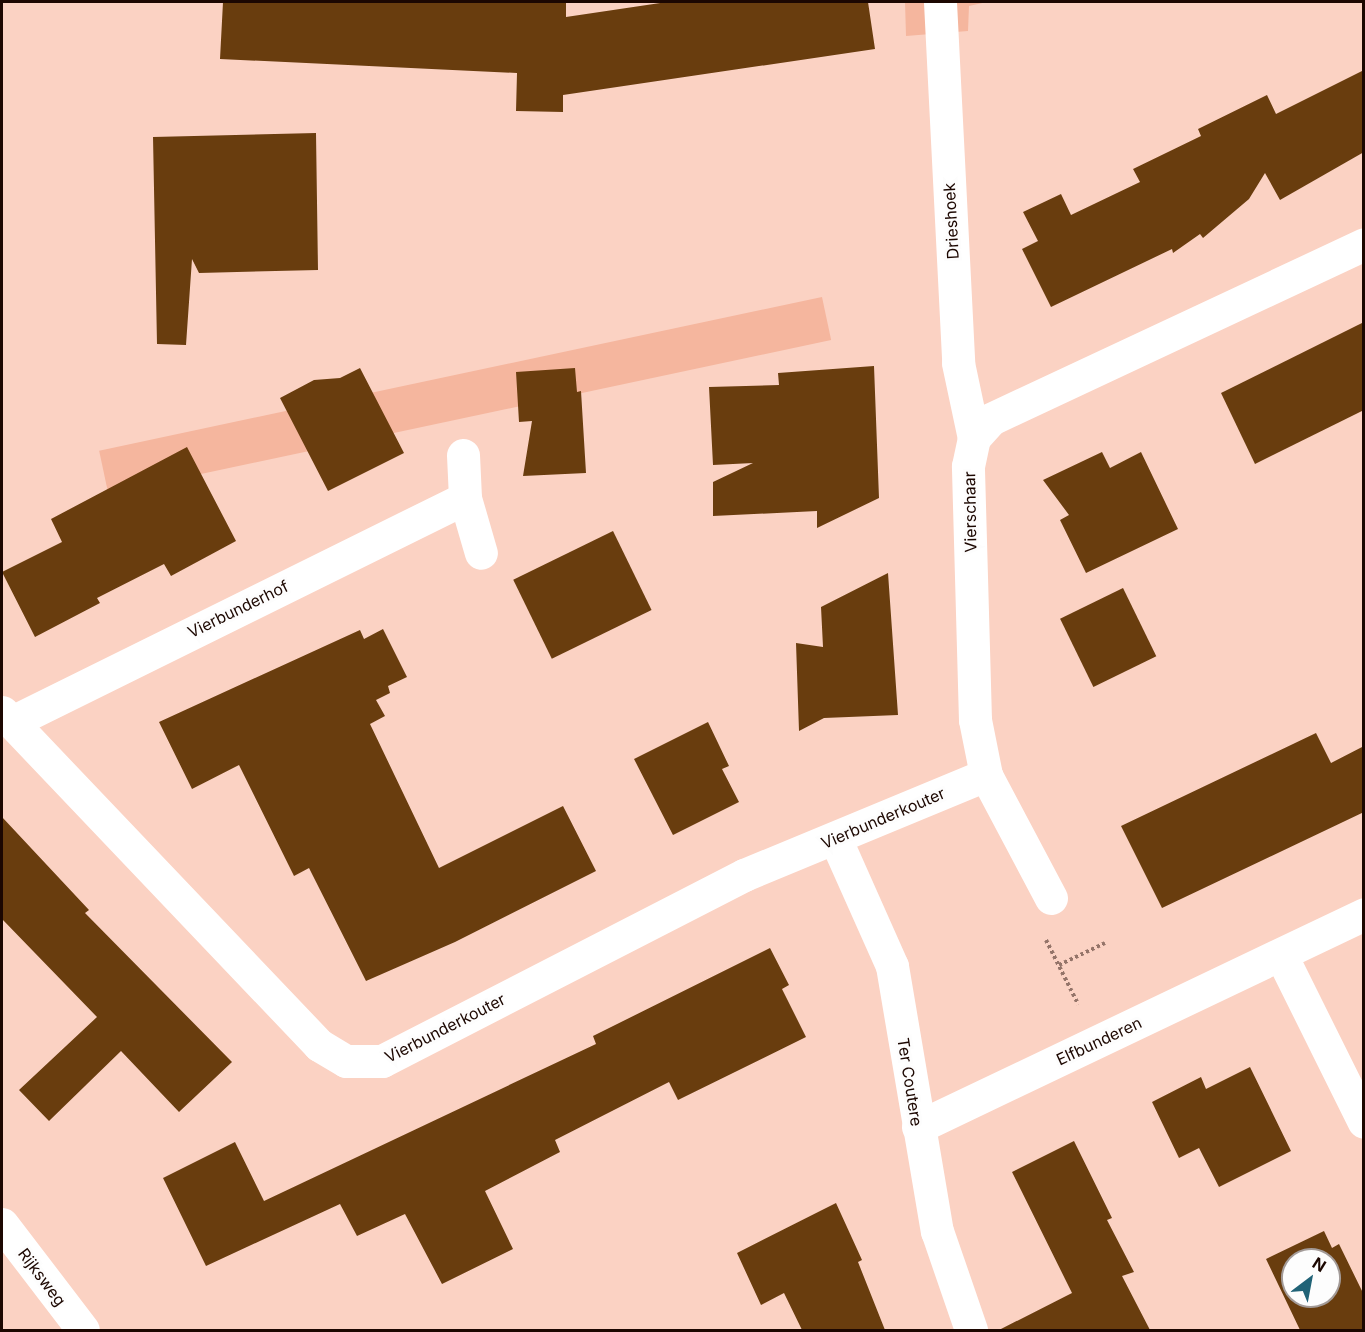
<!DOCTYPE html>
<style>
body{margin:0}
#map{position:relative;width:1365px;height:1332px;overflow:hidden;background:#fbd2c3;font-family:Inter,sans-serif}
div>[style]{position:absolute}
.green>*{inset:0;background:#f5b69e;transform-origin:0 0}
.building>*{inset:0;background:#693d0e;transform-origin:0 0}
.path>*{height:4px;margin-top:-2px;transform-origin:0;background:repeating-linear-gradient(90deg,#947469 0 3px,transparent 0 6px)}
.street>*{height:33px;margin:-16.5px;padding:0 16.5px;transform-origin:16.5px;border-radius:16.5px;background:#fff}
.secondary>*{height:33px;margin:-16.5px;padding:0 16.5px;transform-origin:16.5px;border-radius:16.5px;background:#fff}
span{translate:-50% -50%;white-space:nowrap;text-align:center;line-height:1.15;-webkit-text-stroke:6px #fdfdfd;paint-order:stroke}
.street-label{font-size:16px;color:#1c0701}
.frame{position:absolute;inset:0;border:3px solid #1c0701;pointer-events:none}
.north{position:absolute;left:1281px;top:1248px;width:60px;height:60px;box-sizing:border-box;background:#fdfdfd;border:2px solid #a39b98;border-radius:50%;rotate:32deg;font-size:16px;font-weight:700;line-height:24px;text-align:center;color:#1c0701}
.north::after{content:'';display:block;margin:auto;width:21px;height:27px;background:#216377;clip-path:polygon(50% 0,100% 100%,50% 72%,0 100%)}
</style>
<div id="map">
<div class="green">
<div style="clip-path:polygon(905px 2px,987px 2px,969px 6px,968px 31px,906px 36px)"></div>
<div style="left:822px;top:297px;width:44px;height:739px;rotate:78deg"></div>
</div>
<div class="building">
<div style="clip-path:polygon(223px 2px,566px 2px,566px 17px,667px 2px,868px 2px,875px 49px,563px 95px,563px 112px,516px 111px,517px 73px,220px 59px)"></div>
<div style="clip-path:polygon(1364px 70px,1364px 152px,1280px 200px,1265px 173px,1249px 199px,1203px 238px,1200px 234px,1173px 253px,1172px 249px,1051px 307px,1022px 249px,1038px 241px,1023px 212px,1061px 194px,1071px 215px,1140px 182px,1133px 169px,1201px 136px,1198px 129px,1267px 95px,1276px 114px)"></div>
<div style="clip-path:polygon(316px 133px,318px 270px,199px 273px,192px 259px,186px 345px,157px 344px,153px 137px)"></div>
<div style="clip-path:polygon(1364px 322px,1364px 410px,1255px 464px,1221px 393px)"></div>
<div style="clip-path:polygon(874px 366px,879px 498px,817px 528px,817px 511px,713px 516px,713px 482px,753px 463px,713px 465px,709px 387px,779px 385px,778px 373px)"></div>
<div style="clip-path:polygon(360px 368px,404px 453px,328px 491px,280px 398px,314px 380px,340px 378px)"></div>
<div style="clip-path:polygon(575px 368px,577px 392px,581px 391px,586px 473px,523px 476px,532px 421px,519px 422px,516px 372px)"></div>
<div style="clip-path:polygon(187px 447px,236px 541px,171px 576px,164px 564px,97px 598px,100px 603px,35px 637px,2px 572px,62px 542px,51px 519px)"></div>
<div style="clip-path:polygon(1102px 452px,1110px 468px,1141px 452px,1178px 529px,1086px 573px,1060px 520px,1069px 515px,1043px 480px)"></div>
<div style="left:613px;top:531px;width:88px;height:111px;rotate:64deg"></div>
<div style="clip-path:polygon(888px 573px,898px 715px,824px 718px,799px 731px,796px 643px,823px 647px,821px 607px)"></div>
<div style="left:1123px;top:588px;width:76px;height:70px;rotate:64deg"></div>
<div style="clip-path:polygon(383px 629px,407px 677px,388px 686px,390px 693px,376px 700px,385px 716px,370px 724px,439px 868px,563px 806px,596px 871px,455px 942px,366px 981px,309px 868px,294px 876px,239px 765px,192px 789px,159px 722px,360px 630px,364px 639px)"></div>
<div style="clip-path:polygon(708px 722px,729px 766px,722px 769px,739px 802px,673px 835px,634px 759px)"></div>
<div style="clip-path:polygon(1316px 733px,1331px 763px,1364px 746px,1364px 812px,1162px 908px,1121px 826px)"></div>
<div style="clip-path:polygon(2px 817px,89px 910px,85px 913px,232px 1062px,179px 1112px,121px 1051px,49px 1121px,19px 1090px,97px 1017px,2px 919px)"></div>
<div style="clip-path:polygon(770px 948px,789px 985px,782px 989px,806px 1037px,678px 1100px,669px 1082px,555px 1140px,560px 1152px,485px 1191px,513px 1249px,442px 1284px,405px 1214px,357px 1236px,340px 1204px,206px 1266px,163px 1178px,235px 1142px,264px 1201px,596px 1044px,593px 1036px)"></div>
<div style="clip-path:polygon(1250px 1067px,1291px 1151px,1219px 1187px,1199px 1148px,1179px 1158px,1152px 1102px,1201px 1077px,1206px 1089px)"></div>
<div style="clip-path:polygon(1074px 1141px,1112px 1218px,1107px 1220px,1134px 1272px,1122px 1276px,1150px 1330px,999px 1330px,1072px 1293px,1012px 1172px)"></div>
<div style="clip-path:polygon(836px 1203px,862px 1260px,858px 1262px,885px 1330px,802px 1330px,784px 1293px,761px 1305px,737px 1253px)"></div>
<div style="clip-path:polygon(evenodd,1324px 1231px,1332px 1248px,1339px 1244px,1364px 1295px,1364px 1330px,1300px 1330px,1266px 1259px,1324px 1231px,1293px 1260px,1329px 1260px,1329px 1296px,1293px 1296px,1293px 1260px)"></div>
</div>
<div class="path">
<div style="left:1046px;top:940px;width:72px;rotate:63.4deg"></div>
<div style="left:1059px;top:965px;width:51px;rotate:-25.6deg"></div>
</div>
<div class="street">
<div style="left:940px;top:2px;width:361px;rotate:87.1deg"></div>
<div style="left:958px;top:363px;width:77px;rotate:78deg"></div>
<div style="left:463px;top:455px;width:43px;rotate:87.3deg"></div>
<div style="left:465px;top:498px;width:57px;rotate:73.8deg"></div>
<div style="left:2px;top:712px;width:460px;rotate:46.4deg"></div>
<div style="left:319px;top:1045px;width:31px;rotate:31deg"></div>
<div style="left:346px;top:1061px;width:36px"></div>
<div style="left:382px;top:1061px;width:407px;rotate:-27.2deg"></div>
<div style="left:744px;top:875px;width:262px;rotate:-22.5deg"></div>
<div style="left:12px;top:722px;width:505px;rotate:-26.31deg"></div>
<div style="left:835px;top:838px;width:140px;rotate:66deg"></div>
<div style="left:892px;top:966px;width:269px;rotate:80.4deg"></div>
<div style="left:937px;top:1231px;width:105px;rotate:71deg"></div>
<div style="left:1051px;top:898px;width:139px;rotate:-117.9deg"></div>
<div style="left:986px;top:775px;width:56px;rotate:-101.3deg"></div>
<div style="left:975px;top:720px;width:254px;rotate:-91.6deg"></div>
<div style="left:968px;top:466px;width:29px;rotate:-78deg"></div>
<div style="left:974px;top:438px;width:25px;rotate:-48deg"></div>
<div style="left:991px;top:419px;width:412px;rotate:-25.1deg"></div>
<div style="left:1281px;top:955px;width:186px;rotate:63.6deg"></div>
<div style="left:918px;top:1127px;width:494px;rotate:-25.5deg"></div>
</div>
<div class="secondary">
<div style="left:2px;top:1224px;width:133px;rotate:52.6deg"></div>
</div>
<div class="street-label">
<span style="left:951px;top:221px;rotate:-93deg">Drieshoek</span>
<span style="left:970px;top:512px;rotate:-91deg">Vierschaar</span>
<span style="left:238px;top:609px;rotate:-26deg">Vierbunderhof</span>
<span style="left:883px;top:818px;rotate:-23deg">Vierbunderkouter</span>
<span style="left:445px;top:1028px;rotate:-27deg">Vierbunderkouter</span>
<span style="left:1099px;top:1041px;rotate:-25deg">Elfbunderen</span>
<span style="left:910px;top:1082px;rotate:81deg">Ter Coutere</span>
<span style="left:42px;top:1277px;rotate:53deg">Rijksweg</span>
</div>
<div class="frame"></div>
<div class="north">N</div>
</div>
